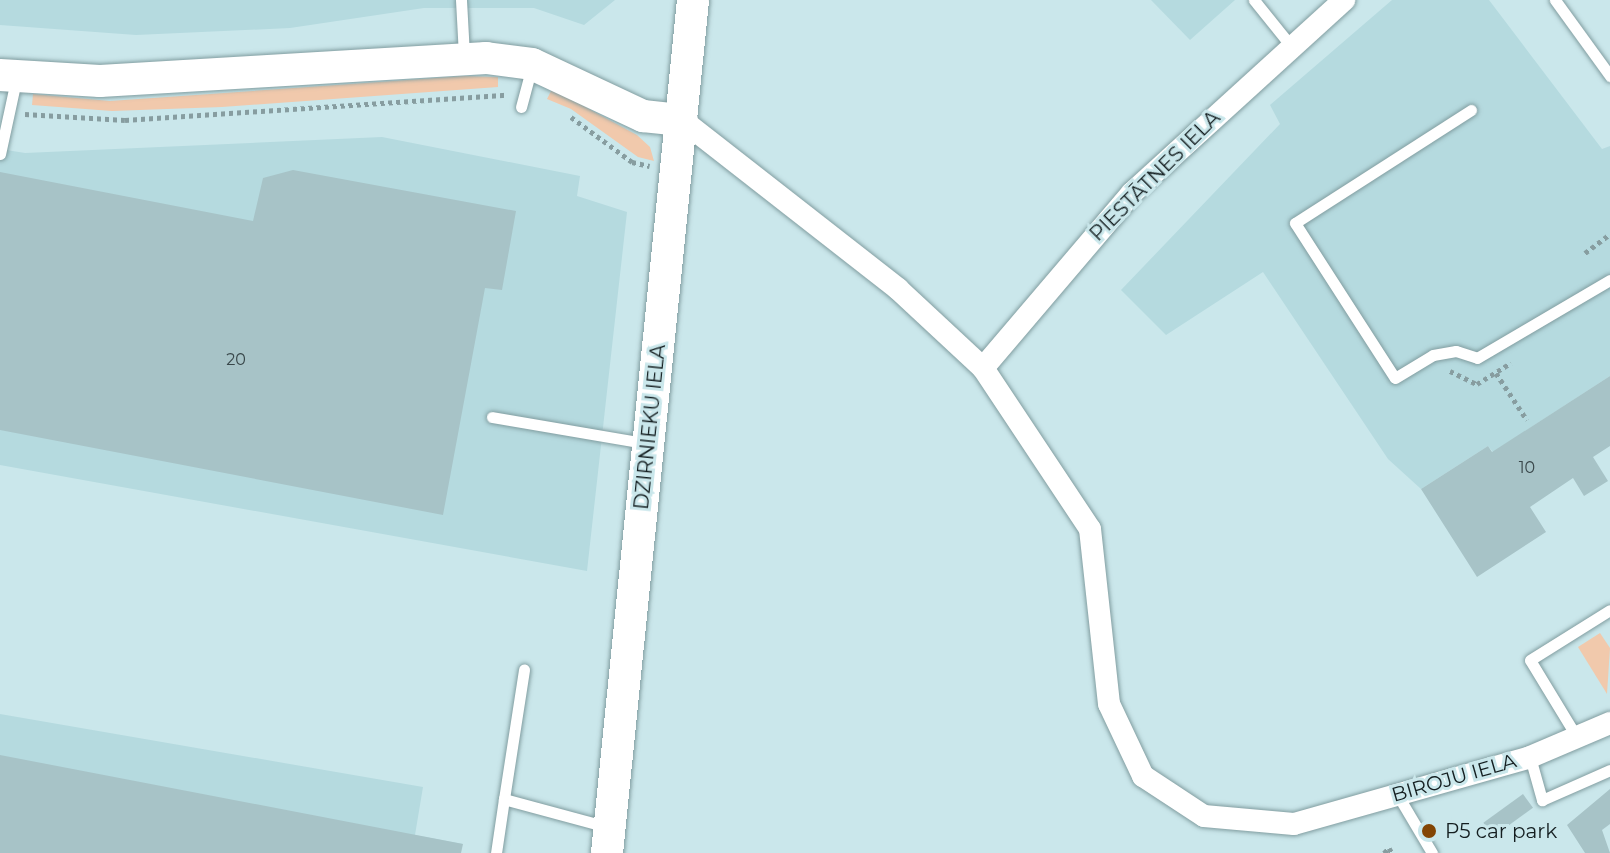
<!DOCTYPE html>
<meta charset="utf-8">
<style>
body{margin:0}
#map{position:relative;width:1610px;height:853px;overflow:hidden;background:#cae7eb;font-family:Montserrat,sans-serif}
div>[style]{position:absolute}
.built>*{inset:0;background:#b5dadf}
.green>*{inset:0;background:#f1c9ac}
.building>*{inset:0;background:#a7c3c7;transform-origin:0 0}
.path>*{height:5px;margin-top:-2.5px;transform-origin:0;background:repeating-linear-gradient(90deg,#879da0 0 4px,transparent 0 8px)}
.roads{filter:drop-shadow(0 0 2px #819da0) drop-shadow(0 0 2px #819da0)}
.lane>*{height:11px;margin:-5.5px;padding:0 5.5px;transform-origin:5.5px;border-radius:5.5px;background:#fff}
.street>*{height:22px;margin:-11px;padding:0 11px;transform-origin:11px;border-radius:11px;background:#fff}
.secondary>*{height:32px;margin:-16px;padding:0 16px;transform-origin:16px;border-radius:16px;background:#fff}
.dots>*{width:22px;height:22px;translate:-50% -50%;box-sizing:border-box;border:4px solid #cae7eb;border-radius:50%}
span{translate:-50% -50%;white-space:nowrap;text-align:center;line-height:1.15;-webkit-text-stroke:6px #cae7eb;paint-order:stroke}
.number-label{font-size:16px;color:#39474a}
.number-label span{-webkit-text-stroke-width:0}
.street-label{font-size:20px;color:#141e20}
.poi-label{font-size:20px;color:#141e20}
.left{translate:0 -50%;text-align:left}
</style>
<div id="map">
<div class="built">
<div style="clip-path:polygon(0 0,615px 0,584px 25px,534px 8px,424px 8px,290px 28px,136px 35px,0 25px)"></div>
<div style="clip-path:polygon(1151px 0,1235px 0,1190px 40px)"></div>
<div style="clip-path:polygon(1392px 0,1489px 0,1602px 149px,1610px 146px,1610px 376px,1493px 452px,1488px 446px,1421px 489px,1388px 459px,1263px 272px,1166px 335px,1121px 290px,1280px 124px,1270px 105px)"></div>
<div style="clip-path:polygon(382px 137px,580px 176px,577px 196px,627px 212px,587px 571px,0 465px,0 149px,25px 153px)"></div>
<div style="clip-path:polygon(0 714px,423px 787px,415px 835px,463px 844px,0 853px)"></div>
</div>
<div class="green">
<div style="clip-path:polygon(464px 76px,498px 77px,498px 87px,222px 107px,112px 111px,32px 105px,33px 94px,110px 101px)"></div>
<div style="clip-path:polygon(552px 89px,637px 135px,650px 147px,654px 161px,638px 157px,571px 109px,547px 99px)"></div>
<div style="clip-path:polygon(1600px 633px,1610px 648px,1607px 694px,1578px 647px)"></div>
</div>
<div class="building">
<div style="clip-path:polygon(293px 170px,516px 211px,502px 290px,485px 288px,443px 515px,0 430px,0 172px,253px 221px,263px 178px)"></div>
<div style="clip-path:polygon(1610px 376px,1610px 446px,1593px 457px,1608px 481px,1584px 496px,1573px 478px,1530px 507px,1546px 532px,1477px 577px,1421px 489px,1488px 446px,1492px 452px)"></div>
<div style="clip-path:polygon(0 755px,463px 844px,461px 853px,0 853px)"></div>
<div style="clip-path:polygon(1610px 789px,1610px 824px,1602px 830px,1610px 853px,1585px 853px,1567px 825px)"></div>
<div style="left:1523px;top:794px;width:17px;height:49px;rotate:54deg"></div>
</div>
<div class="path">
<div style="left:25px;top:114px;width:100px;rotate:3.4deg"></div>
<div style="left:125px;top:120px;width:382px;rotate:-3.8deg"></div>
<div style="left:571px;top:117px;width:76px;rotate:36.4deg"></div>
<div style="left:632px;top:162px;width:18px;rotate:13deg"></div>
<div style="left:1585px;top:253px;width:31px;rotate:-37deg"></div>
<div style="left:1450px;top:371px;width:30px;rotate:26deg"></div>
<div style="left:1477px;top:384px;width:40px;rotate:-32deg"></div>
<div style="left:1496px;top:373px;width:56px;rotate:56.6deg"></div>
<div style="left:1384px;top:853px;width:7px;rotate:-45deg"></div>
<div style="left:1389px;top:848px;width:6px;rotate:59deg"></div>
</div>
<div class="roads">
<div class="lane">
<div style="left:461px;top:0;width:55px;rotate:86.9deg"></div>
<div style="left:1254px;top:0;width:59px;rotate:51.2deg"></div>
<div style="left:1555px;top:0;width:94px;rotate:54.1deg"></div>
<div style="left:521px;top:107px;width:39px;rotate:-75deg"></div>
<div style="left:1471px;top:110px;width:209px;rotate:147.3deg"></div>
<div style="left:1295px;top:223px;width:184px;rotate:57.2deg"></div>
<div style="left:1395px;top:378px;width:44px;rotate:-31.2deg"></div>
<div style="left:1433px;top:355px;width:23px;rotate:-10deg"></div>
<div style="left:1456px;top:351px;width:22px;rotate:18deg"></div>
<div style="left:1477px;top:358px;width:154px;rotate:-30.4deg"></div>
<div style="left:0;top:154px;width:76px;rotate:-77.8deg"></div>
<div style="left:492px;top:417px;width:154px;rotate:9.7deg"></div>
<div style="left:1578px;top:739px;width:92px;rotate:-121.3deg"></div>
<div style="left:1530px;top:660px;width:94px;rotate:-32deg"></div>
<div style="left:1530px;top:757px;width:45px;rotate:74.4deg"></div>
<div style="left:1542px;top:800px;width:74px;rotate:-23.8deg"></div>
<div style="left:1397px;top:794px;width:69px;rotate:59.3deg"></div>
<div style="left:504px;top:799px;width:131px;rotate:-81.2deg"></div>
<div style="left:496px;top:853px;width:55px;rotate:-81.6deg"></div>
<div style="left:504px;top:799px;width:108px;rotate:15.1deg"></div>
</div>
<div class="street">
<div style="left:682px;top:120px;width:274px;rotate:38deg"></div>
<div style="left:898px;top:289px;width:116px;rotate:42.9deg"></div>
<div style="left:983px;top:368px;width:193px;rotate:56.4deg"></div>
<div style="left:1090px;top:529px;width:176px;rotate:83.8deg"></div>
<div style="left:1109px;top:704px;width:80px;rotate:64.7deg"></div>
<div style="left:1143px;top:776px;width:73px;rotate:33.3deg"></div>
<div style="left:1204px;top:816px;width:90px;rotate:5.1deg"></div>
<div style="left:1294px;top:824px;width:245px;rotate:-15.8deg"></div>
<div style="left:1530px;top:757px;width:87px;rotate:-23deg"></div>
<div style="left:983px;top:368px;width:230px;rotate:-49.6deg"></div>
<div style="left:1132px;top:193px;width:287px;rotate:-42.3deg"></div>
</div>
<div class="secondary">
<div style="left:0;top:75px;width:100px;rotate:3.4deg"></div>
<div style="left:100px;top:81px;width:387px;rotate:-3.4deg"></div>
<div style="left:486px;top:58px;width:46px;rotate:7.4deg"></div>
<div style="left:532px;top:64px;width:123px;rotate:25.1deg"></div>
<div style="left:643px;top:116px;width:39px;rotate:6deg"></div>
<div style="left:607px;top:853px;width:857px;rotate:-84.24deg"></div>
</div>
</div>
<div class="dots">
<div style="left:1429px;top:831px;background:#834504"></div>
</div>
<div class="number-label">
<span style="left:236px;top:360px">20</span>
<span style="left:1527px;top:468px">10</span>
</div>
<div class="street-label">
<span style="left:1155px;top:176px;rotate:-45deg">PIESTĀTNES IELA</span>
<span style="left:650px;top:427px;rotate:-84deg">DZIRNIEKU IELA</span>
<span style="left:1454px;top:778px;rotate:-16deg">BIROJU IELA</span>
</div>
<div class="poi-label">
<span class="left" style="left:1445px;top:831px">P5 car park</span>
</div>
</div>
